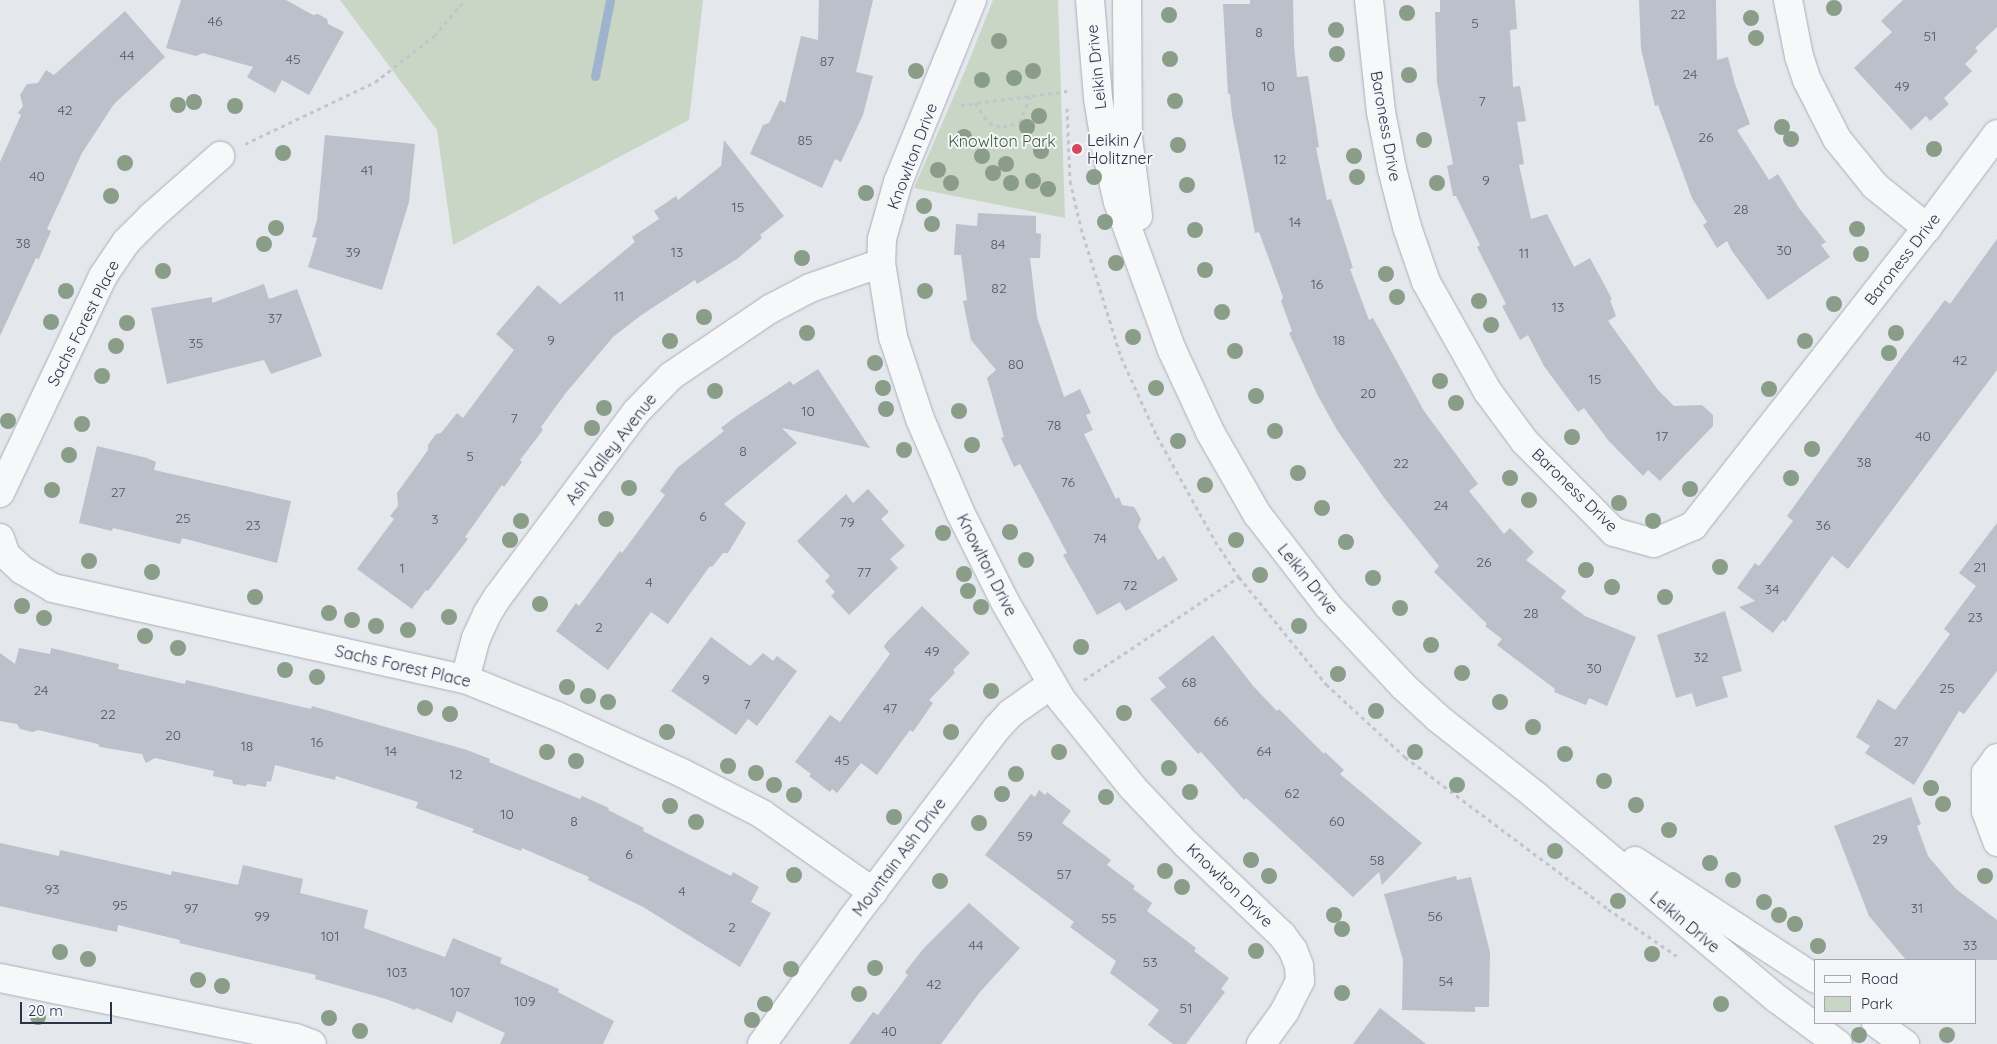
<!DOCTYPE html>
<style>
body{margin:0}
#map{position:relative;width:1997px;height:1044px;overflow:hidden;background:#e4e7ec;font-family:Quicksand,sans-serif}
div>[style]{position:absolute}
.green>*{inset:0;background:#c9d6c5}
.stream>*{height:9px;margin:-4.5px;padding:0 4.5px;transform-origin:4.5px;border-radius:4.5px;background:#9fb4cc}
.building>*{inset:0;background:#bbc0ca}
.path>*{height:3px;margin-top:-1.5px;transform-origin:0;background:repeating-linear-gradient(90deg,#c2c5cb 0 4px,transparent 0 8px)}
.roads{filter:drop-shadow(0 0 1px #a9aeb7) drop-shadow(0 0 1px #a9aeb7)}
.minor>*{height:28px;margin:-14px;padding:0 14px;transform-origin:14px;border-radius:14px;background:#f7f8fa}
.tertiary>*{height:28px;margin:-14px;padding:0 14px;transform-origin:14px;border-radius:14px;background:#f7f8fa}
.trees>*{width:16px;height:16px;margin:-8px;border-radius:50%;background:#899d89}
.dots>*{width:14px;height:14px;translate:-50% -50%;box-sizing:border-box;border:2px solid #f4f6f9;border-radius:50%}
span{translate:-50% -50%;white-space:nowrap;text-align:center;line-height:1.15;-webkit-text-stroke:4px #f4f6f9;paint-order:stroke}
.number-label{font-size:14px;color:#4f5766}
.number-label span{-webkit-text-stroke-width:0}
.street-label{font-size:16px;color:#2b3445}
.poi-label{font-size:16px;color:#2b3445}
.left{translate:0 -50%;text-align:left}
.park-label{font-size:16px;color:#3f6138}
.legend{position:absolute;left:1814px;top:959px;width:162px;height:65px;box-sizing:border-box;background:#f4f6f9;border:1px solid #a4a8b1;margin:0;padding:6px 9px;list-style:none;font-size:15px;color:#2b3445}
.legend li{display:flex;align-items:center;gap:10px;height:25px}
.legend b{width:25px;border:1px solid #a4a8b1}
.scale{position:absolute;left:20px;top:1002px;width:92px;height:22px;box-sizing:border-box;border:2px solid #2b3445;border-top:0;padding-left:6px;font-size:15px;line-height:18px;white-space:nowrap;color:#2b3445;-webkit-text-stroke:4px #f4f6f9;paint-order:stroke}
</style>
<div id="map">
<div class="green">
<div style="clip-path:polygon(340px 0,703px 0,689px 120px,453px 245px,437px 130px)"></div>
<div style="clip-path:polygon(993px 0,1058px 0,1065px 218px,914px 188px,964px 73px)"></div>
</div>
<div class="stream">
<div style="left:595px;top:76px;width:77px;rotate:-78.8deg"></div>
</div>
<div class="building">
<div style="clip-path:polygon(181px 0,286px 0,313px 15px,318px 14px,327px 19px,328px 24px,344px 32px,309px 95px,282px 80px,275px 93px,247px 77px,253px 67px,203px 53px,196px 56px,166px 48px)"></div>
<div style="clip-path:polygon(819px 0,873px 0,856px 72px,873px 76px,863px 115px,841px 162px,835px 159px,822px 188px,750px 154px,763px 125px,769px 123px,780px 100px,785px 103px,801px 36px,818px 40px)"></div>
<div style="clip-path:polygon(1250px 0,1293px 0,1294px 45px,1297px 77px,1308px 76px,1319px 147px,1316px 148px,1327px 200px,1331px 199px,1353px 268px,1350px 269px,1369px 320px,1373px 318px,1424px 411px,1478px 484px,1469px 491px,1504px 534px,1510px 528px,1534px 552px,1526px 560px,1566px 591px,1561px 598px,1585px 616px,1636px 637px,1607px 706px,1589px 698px,1586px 705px,1554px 692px,1555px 689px,1497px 645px,1502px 639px,1485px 626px,1487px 624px,1434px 572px,1439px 566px,1385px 499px,1337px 430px,1318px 396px,1289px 333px,1292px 331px,1281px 301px,1283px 297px,1259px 232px,1255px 233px,1232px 115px,1230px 94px,1228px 94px,1223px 4px,1250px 4px)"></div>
<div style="clip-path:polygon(1440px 0,1515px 0,1517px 29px,1510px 30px,1513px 87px,1520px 86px,1526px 121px,1517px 122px,1524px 164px,1519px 165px,1531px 219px,1547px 214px,1574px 267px,1590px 258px,1612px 299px,1610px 300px,1616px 316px,1608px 321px,1658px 390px,1674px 406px,1702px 405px,1713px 415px,1713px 426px,1660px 481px,1648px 470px,1643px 476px,1608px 440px,1584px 408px,1578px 412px,1544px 366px,1528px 335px,1520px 340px,1502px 306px,1506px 304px,1477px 247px,1480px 245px,1456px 196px,1453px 196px,1447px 166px,1453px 164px,1437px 82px,1435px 12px,1440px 12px)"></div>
<div style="clip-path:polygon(1639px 0,1716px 0,1717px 60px,1728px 57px,1735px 84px,1750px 124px,1737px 130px,1769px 180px,1778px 174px,1799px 208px,1826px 242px,1821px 245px,1830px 257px,1768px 300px,1732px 251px,1727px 241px,1717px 248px,1703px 225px,1707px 222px,1692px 198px,1658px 105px,1655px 106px,1641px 49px)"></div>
<div style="clip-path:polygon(1903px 0,1997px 0,1997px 27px,1975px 48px,1978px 51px,1965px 64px,1972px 71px,1944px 98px,1949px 104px,1930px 121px,1926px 116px,1911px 130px,1854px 68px,1892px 32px,1881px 21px)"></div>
<div style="clip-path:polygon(125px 11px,165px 57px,114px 104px,82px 153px,47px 229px,51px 231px,39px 259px,36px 258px,0 336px,0 162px,21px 115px,18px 113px,23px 106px,20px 95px,27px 84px,38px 83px,46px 70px,54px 75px)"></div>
<div style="clip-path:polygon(325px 135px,415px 144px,409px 202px,382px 290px,308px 267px,317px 238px,312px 237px,317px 220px)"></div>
<div style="clip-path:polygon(724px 140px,784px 216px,760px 235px,762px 238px,737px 259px,697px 284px,695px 280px,640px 316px,613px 337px,565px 394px,541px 427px,543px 430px,520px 460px,522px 462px,504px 487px,502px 485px,465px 537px,468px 539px,428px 591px,426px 590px,412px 609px,357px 569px,394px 519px,390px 516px,398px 506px,397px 493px,428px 450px,428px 445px,436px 434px,441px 433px,457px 413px,463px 418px,514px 350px,496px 334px,538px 285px,560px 304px,635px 242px,632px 237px,659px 219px,654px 211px,676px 196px,678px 200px,721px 166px)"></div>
<div style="clip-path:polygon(978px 213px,1036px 216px,1036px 233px,1041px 234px,1040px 258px,1030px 258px,1037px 317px,1064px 397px,1080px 389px,1091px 413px,1086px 415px,1093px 430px,1084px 434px,1116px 499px,1119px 497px,1122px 505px,1134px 507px,1141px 519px,1138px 527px,1158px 560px,1164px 556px,1178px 580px,1126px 611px,1120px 602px,1097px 615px,1063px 555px,1067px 553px,1020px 464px,1014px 467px,1001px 438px,1004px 437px,987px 378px,996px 370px,971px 340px,963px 301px,967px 300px,961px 255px,954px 255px,956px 224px,977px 226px)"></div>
<div style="clip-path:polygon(1997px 239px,1997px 370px,1848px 569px,1832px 556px,1785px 622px,1783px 620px,1773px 633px,1739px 607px,1755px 601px,1737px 588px,1755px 563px,1759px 566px,1793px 521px,1787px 516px,1899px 361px,1945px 300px,1950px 304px)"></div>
<div style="clip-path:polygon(264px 284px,269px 299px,297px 289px,322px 356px,271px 374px,264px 360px,167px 384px,151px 308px,212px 297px,212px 303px)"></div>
<div style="clip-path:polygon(818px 369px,870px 448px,782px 428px,797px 443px,724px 504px,746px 523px,728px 553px,723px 553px,712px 567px,710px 566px,668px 624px,651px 612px,608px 670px,556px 631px,576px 603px,579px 606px,620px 551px,622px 553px,665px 495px,660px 491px,677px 468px,724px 431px,721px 428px,735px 417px,790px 381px,793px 385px)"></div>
<div style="clip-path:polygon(97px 446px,147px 458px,156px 462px,154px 470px,291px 501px,277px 563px,182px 538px,180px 544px,113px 528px,112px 531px,79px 523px)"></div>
<div style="clip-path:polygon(868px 489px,889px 512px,881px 519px,905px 546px,890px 559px,898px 568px,849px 615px,831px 596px,835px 592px,825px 581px,830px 576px,797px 541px,846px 494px,853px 503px)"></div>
<div style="clip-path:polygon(1997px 523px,1997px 671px,1964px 714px,1959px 711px,1914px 785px,1865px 753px,1870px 746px,1856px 737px,1878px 699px,1895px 710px,1950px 634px,1944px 629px,1976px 586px,1959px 573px)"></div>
<div style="clip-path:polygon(922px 606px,970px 653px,953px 670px,955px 673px,929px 700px,933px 703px,913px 732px,910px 730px,877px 775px,861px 763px,837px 793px,832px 789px,830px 792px,809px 776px,811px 774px,795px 762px,830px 715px,840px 722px,890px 654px,884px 647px,886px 643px)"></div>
<div style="clip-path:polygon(1725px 611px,1742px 671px,1722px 677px,1728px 697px,1696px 707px,1692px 693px,1676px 698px,1657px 635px)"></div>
<div style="clip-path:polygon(1213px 635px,1254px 687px,1277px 711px,1279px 709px,1324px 754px,1325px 752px,1344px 770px,1340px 774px,1422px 843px,1382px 885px,1379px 872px,1353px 897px,1246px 798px,1244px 800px,1201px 752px,1198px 754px,1150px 699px,1166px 687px,1158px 678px)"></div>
<div style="clip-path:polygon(711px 637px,750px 666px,763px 653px,773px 661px,777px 656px,797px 671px,757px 726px,748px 719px,736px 735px,671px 691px)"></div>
<div style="clip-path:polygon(19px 648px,50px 654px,51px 648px,119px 664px,118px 669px,185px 684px,186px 680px,311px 709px,312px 706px,467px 750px,490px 759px,489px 762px,580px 799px,582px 796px,609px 808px,608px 810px,644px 828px,643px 831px,731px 876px,733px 872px,759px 887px,751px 902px,771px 913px,740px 967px,643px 907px,588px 880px,589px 877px,522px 848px,521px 851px,472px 832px,474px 829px,416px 808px,418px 802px,336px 776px,335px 780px,275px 765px,271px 782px,267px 781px,266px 787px,248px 784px,245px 786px,233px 784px,232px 780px,213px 776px,214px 771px,155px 758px,146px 763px,142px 754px,100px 747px,98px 744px,38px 730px,33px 732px,20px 729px,17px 724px,0 721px,0 653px,15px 664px)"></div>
<div style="clip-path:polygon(1039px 790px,1045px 795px,1047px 792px,1071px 811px,1062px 823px,1111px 860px,1107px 865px,1135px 886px,1133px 889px,1152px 903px,1147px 911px,1196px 948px,1194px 951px,1229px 978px,1221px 989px,1225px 992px,1186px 1044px,1173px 1044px,1148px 1025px,1159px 1010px,1110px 973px,1116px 961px,1070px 927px,1074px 922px,985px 855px,1031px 794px,1035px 797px)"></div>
<div style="clip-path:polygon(1911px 797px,1921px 824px,1917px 826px,1928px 856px,1956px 889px,1997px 920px,1997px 960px,1906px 960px,1869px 916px,1834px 826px)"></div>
<div style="clip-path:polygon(0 843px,59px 856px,60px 850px,171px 875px,172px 871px,238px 885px,243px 865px,303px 879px,300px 893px,368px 910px,364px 928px,445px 957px,453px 938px,502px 958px,500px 963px,559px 989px,558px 992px,614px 1021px,603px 1044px,500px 1044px,505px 1033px,457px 1011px,452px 1023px,416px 1008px,415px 1010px,386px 999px,315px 979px,316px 975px,179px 943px,180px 940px,118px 925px,117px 932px,0 906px)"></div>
<div style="clip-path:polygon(1456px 876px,1457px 880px,1471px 877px,1490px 952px,1489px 1007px,1475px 1007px,1475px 1012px,1402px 1010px,1403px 960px,1384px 894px)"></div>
<div style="clip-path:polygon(969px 903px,1020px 948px,980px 992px,941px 1044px,849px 1044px,873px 1012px,878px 1015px,908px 975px,905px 972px,924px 948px)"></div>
<div style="clip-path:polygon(1380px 1008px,1426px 1044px,1353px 1044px)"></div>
</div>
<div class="path">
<div style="left:975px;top:103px;width:24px;rotate:55deg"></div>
<div style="left:989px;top:123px;width:15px;rotate:16deg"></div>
<div style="left:1003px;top:127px;width:18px;rotate:-16deg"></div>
<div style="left:1020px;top:122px;width:28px;rotate:-69deg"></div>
<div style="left:961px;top:105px;width:107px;rotate:-7.5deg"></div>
<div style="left:1067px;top:108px;width:73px;rotate:87.6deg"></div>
<div style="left:1070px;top:181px;width:48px;rotate:76.8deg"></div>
<div style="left:1081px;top:228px;width:135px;rotate:72.8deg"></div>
<div style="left:1121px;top:357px;width:87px;rotate:65.5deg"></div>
<div style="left:1157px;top:436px;width:120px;rotate:61.1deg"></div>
<div style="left:1215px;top:541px;width:43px;rotate:56.3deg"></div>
<div style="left:1239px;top:577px;width:138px;rotate:50.9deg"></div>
<div style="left:1326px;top:684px;width:108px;rotate:42.7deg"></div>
<div style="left:1405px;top:757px;width:254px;rotate:36.8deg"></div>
<div style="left:1608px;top:909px;width:83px;rotate:34.3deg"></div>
<div style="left:245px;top:144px;width:144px;rotate:-25.5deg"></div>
<div style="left:375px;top:82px;width:75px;rotate:-37.9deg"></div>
<div style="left:434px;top:36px;width:48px;rotate:-49.3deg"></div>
<div style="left:1084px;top:680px;width:186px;rotate:-33.6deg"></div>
</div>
<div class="roads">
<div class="minor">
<div style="left:972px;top:0;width:196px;rotate:112.1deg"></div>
<div style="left:898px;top:182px;width:59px;rotate:105.7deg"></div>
<div style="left:882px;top:239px;width:24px;rotate:92deg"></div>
<div style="left:881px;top:263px;width:75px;rotate:80.8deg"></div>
<div style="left:893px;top:337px;width:86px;rotate:71.8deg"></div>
<div style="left:920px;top:419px;width:101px;rotate:66.7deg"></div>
<div style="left:960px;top:512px;width:101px;rotate:63.4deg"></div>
<div style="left:1005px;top:602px;width:112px;rotate:60deg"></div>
<div style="left:1061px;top:699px;width:114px;rotate:51deg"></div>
<div style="left:1133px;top:788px;width:77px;rotate:46.6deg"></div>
<div style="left:1186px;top:844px;width:132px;rotate:43.5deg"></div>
<div style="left:1282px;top:935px;width:19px;rotate:54deg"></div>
<div style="left:1293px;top:950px;width:17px;rotate:69deg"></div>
<div style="left:1299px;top:966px;width:15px;rotate:86deg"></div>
<div style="left:1300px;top:981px;width:34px;rotate:117deg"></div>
<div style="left:1285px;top:1011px;width:41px;rotate:126deg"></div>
<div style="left:1369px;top:0;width:113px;rotate:83.9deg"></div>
<div style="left:1381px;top:112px;width:58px;rotate:79.1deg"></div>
<div style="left:1392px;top:169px;width:60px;rotate:75.5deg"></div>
<div style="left:1407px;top:227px;width:58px;rotate:70.9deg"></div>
<div style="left:1426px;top:282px;width:126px;rotate:60.6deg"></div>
<div style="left:1488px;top:392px;width:62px;rotate:53.5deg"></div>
<div style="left:1525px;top:442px;width:127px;rotate:45.3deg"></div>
<div style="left:1614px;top:532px;width:41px;rotate:15.4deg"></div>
<div style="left:1654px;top:543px;width:43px;rotate:-23.6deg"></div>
<div style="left:1693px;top:526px;width:379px;rotate:-51.9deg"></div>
<div style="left:1927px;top:228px;width:117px;rotate:-53.3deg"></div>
<div style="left:1788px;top:0;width:57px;rotate:78.9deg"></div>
<div style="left:1799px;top:56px;width:25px;rotate:72deg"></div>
<div style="left:1807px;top:80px;width:66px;rotate:63deg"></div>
<div style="left:1837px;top:139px;width:60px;rotate:51deg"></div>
<div style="left:1875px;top:186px;width:67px;rotate:38.9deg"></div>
<div style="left:0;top:493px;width:240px;rotate:-64.6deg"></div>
<div style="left:103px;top:276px;width:41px;rotate:-55.9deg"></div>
<div style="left:126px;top:242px;width:37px;rotate:-45deg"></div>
<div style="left:152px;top:216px;width:91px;rotate:-41.4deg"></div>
<div style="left:0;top:538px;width:18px;rotate:71deg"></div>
<div style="left:6px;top:555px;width:22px;rotate:43deg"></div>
<div style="left:22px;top:570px;width:36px;rotate:30deg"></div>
<div style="left:53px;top:588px;width:422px;rotate:12.5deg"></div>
<div style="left:465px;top:679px;width:99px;rotate:21.9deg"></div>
<div style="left:557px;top:716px;width:140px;rotate:24.5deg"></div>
<div style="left:684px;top:774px;width:88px;rotate:27.1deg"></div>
<div style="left:762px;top:814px;width:136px;rotate:35.1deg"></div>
<div style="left:465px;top:679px;width:42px;rotate:-75deg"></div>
<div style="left:476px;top:638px;width:26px;rotate:-65deg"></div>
<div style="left:487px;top:614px;width:19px;rotate:-58deg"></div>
<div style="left:497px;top:598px;width:232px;rotate:-53.2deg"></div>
<div style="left:636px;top:412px;width:50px;rotate:-45.8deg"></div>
<div style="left:671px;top:376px;width:120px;rotate:-34.1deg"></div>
<div style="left:770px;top:309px;width:45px;rotate:-27.7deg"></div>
<div style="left:810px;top:288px;width:75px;rotate:-19.4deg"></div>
<div style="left:1997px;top:758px;width:19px;rotate:126deg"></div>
<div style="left:1986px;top:773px;width:38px;rotate:90deg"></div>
<div style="left:1986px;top:811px;width:33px;rotate:70deg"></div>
<div style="left:0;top:978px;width:302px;rotate:11.5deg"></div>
<div style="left:296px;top:1038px;width:17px;rotate:21deg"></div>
<div style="left:762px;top:1044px;width:154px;rotate:-54.2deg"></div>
<div style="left:852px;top:919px;width:240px;rotate:-52.8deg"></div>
<div style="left:997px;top:728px;width:21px;rotate:-47deg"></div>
<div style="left:1011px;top:713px;width:50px;rotate:-35.3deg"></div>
</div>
<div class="tertiary">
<div style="left:1090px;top:0;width:98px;rotate:85.3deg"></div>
<div style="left:1098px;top:98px;width:57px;rotate:80.9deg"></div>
<div style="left:1107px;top:154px;width:49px;rotate:77.1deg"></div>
<div style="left:1118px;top:202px;width:158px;rotate:70deg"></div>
<div style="left:1172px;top:350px;width:90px;rotate:65.1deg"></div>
<div style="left:1210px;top:432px;width:95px;rotate:60.2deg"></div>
<div style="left:1257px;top:514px;width:116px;rotate:52.3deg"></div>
<div style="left:1328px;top:606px;width:110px;rotate:46.8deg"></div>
<div style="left:1403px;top:686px;width:49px;rotate:42.5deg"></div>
<div style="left:1439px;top:719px;width:124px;rotate:38.4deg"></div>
<div style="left:1536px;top:796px;width:314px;rotate:40.1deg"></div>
<div style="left:1776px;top:998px;width:77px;rotate:36.6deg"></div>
<div style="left:1127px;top:0;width:137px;rotate:89.6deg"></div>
<div style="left:1128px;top:137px;width:80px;rotate:82.8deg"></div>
<div style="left:1635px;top:861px;width:216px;rotate:33.1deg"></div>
<div style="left:1876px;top:1023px;width:36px;rotate:36deg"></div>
</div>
</div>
<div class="trees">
<div style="left:1834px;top:8px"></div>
<div style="left:1407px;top:13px"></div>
<div style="left:1169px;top:15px"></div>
<div style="left:1751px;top:18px"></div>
<div style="left:1336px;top:30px"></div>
<div style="left:1756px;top:38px"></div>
<div style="left:999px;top:41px"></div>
<div style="left:1337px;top:54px"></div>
<div style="left:1170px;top:59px"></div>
<div style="left:916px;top:71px"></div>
<div style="left:1033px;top:71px"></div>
<div style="left:1409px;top:75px"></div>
<div style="left:1014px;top:78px"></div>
<div style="left:982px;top:80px"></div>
<div style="left:1175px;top:101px"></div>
<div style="left:194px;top:102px"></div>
<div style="left:178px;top:105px"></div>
<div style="left:235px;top:106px"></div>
<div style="left:1039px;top:116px"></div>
<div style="left:1027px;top:127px"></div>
<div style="left:1782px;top:127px"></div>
<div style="left:964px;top:137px"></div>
<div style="left:1791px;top:139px"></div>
<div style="left:1424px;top:140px"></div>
<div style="left:1178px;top:145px"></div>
<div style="left:1934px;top:149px"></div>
<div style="left:1041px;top:151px"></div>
<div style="left:283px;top:153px"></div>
<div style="left:982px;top:156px"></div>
<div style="left:1354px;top:156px"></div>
<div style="left:125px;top:163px"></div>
<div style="left:1006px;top:164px"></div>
<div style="left:938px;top:170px"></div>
<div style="left:993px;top:173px"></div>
<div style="left:1094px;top:177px"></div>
<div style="left:1357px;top:177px"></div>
<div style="left:1033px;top:181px"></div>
<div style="left:951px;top:183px"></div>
<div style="left:1011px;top:183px"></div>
<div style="left:1437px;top:183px"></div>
<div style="left:1187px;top:185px"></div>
<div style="left:1048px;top:189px"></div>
<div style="left:866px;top:193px"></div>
<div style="left:111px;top:196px"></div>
<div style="left:924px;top:206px"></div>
<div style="left:1105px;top:222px"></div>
<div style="left:932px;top:224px"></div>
<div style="left:276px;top:228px"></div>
<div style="left:1857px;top:229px"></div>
<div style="left:1195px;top:230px"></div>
<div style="left:264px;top:244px"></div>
<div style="left:1861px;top:254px"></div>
<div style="left:802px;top:258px"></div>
<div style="left:1116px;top:263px"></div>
<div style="left:1205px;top:270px"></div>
<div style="left:163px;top:271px"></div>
<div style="left:1386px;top:274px"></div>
<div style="left:66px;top:291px"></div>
<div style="left:925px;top:291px"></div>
<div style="left:1397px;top:297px"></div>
<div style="left:1479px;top:301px"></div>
<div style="left:1834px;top:304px"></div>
<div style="left:1222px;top:312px"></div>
<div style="left:704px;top:317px"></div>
<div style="left:51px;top:322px"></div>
<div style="left:127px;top:323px"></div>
<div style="left:1491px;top:325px"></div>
<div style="left:807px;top:333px"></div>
<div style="left:1896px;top:333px"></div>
<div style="left:1133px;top:337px"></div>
<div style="left:670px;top:341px"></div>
<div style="left:1805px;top:341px"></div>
<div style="left:116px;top:346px"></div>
<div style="left:1235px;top:351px"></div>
<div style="left:1889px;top:353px"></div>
<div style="left:875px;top:363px"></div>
<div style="left:102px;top:376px"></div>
<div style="left:1440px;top:381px"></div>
<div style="left:883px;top:388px"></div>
<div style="left:1156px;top:388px"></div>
<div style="left:1769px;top:389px"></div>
<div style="left:715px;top:391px"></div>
<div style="left:1256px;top:396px"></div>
<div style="left:1456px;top:403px"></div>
<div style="left:604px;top:408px"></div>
<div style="left:886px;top:409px"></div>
<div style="left:959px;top:411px"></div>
<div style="left:8px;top:421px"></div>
<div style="left:82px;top:424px"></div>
<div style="left:592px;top:428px"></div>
<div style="left:1275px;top:431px"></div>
<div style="left:1572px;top:437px"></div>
<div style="left:1178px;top:441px"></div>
<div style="left:972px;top:445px"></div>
<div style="left:1812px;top:449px"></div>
<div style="left:904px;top:450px"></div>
<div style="left:69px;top:455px"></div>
<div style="left:1298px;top:473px"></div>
<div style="left:1510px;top:478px"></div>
<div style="left:1791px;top:478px"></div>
<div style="left:1205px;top:485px"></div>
<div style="left:629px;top:488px"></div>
<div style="left:1690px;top:489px"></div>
<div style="left:52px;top:490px"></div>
<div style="left:1529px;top:500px"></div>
<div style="left:1619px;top:503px"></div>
<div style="left:1322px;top:508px"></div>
<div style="left:606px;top:519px"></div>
<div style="left:521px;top:521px"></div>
<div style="left:1653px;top:521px"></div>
<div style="left:1010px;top:532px"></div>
<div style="left:943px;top:533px"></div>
<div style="left:510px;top:540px"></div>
<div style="left:1236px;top:540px"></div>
<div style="left:1346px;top:542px"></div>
<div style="left:1026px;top:560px"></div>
<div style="left:89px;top:561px"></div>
<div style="left:1720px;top:567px"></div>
<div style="left:1586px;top:570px"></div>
<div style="left:152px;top:572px"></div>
<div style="left:964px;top:574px"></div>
<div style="left:1260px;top:575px"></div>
<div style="left:1373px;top:578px"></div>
<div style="left:1612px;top:587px"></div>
<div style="left:968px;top:591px"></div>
<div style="left:255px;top:597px"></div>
<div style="left:1665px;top:597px"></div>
<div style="left:540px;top:604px"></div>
<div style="left:22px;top:606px"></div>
<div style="left:981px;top:607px"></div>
<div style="left:1400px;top:608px"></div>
<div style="left:329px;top:613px"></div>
<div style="left:449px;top:617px"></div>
<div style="left:44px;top:618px"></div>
<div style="left:352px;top:620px"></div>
<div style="left:376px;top:626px"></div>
<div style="left:1299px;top:626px"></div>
<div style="left:408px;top:630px"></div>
<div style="left:145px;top:636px"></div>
<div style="left:1431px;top:645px"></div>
<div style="left:1081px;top:647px"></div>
<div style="left:178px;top:648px"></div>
<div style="left:285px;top:670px"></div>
<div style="left:1462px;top:673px"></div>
<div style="left:1338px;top:674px"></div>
<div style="left:317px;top:677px"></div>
<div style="left:567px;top:687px"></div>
<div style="left:991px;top:691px"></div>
<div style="left:588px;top:696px"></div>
<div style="left:608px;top:702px"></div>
<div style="left:1500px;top:702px"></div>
<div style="left:425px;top:708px"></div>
<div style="left:1376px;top:711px"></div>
<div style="left:1124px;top:713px"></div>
<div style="left:450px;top:714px"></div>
<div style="left:1533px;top:727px"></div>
<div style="left:667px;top:732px"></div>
<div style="left:951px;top:732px"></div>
<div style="left:547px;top:752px"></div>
<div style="left:1059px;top:752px"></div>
<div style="left:1415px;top:752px"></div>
<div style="left:1565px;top:754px"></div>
<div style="left:576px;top:761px"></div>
<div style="left:728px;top:766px"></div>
<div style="left:1169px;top:768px"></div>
<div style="left:756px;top:773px"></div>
<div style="left:1016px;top:774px"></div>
<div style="left:1604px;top:781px"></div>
<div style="left:774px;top:785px"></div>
<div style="left:1457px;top:785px"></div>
<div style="left:1931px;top:788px"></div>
<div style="left:1190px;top:792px"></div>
<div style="left:1002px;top:794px"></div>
<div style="left:794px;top:795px"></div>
<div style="left:1106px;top:797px"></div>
<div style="left:1943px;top:804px"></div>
<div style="left:1636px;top:805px"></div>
<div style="left:670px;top:806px"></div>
<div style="left:894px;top:817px"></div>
<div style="left:696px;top:822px"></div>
<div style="left:979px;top:823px"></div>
<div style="left:1669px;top:830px"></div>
<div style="left:1555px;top:851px"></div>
<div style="left:1251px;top:860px"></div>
<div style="left:1710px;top:863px"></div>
<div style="left:1165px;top:871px"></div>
<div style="left:794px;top:875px"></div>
<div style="left:1269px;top:876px"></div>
<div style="left:1985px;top:876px"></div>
<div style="left:1733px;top:880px"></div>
<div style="left:940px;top:881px"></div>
<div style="left:1182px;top:887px"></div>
<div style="left:1618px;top:901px"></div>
<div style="left:1764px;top:902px"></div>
<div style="left:1334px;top:915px"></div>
<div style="left:1779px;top:915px"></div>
<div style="left:1795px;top:924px"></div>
<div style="left:1342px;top:929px"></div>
<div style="left:1818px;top:946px"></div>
<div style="left:1256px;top:951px"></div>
<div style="left:60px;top:952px"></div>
<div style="left:1652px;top:954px"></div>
<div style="left:88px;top:959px"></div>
<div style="left:875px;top:968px"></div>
<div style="left:791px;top:969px"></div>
<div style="left:198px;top:980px"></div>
<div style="left:222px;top:986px"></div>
<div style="left:1342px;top:993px"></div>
<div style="left:859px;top:994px"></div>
<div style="left:765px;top:1004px"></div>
<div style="left:1721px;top:1004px"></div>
<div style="left:38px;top:1017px"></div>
<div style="left:329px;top:1018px"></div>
<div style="left:752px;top:1020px"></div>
<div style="left:360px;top:1031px"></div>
<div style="left:1859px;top:1035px"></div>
<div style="left:1947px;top:1035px"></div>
</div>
<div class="dots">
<div style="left:1077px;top:149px;background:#d1495b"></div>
</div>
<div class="number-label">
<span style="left:1678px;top:14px">22</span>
<span style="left:215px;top:21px">46</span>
<span style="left:1475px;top:23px">5</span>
<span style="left:1259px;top:32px">8</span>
<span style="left:1930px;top:36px">51</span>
<span style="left:127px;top:55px">44</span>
<span style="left:293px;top:59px">45</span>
<span style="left:827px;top:61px">87</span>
<span style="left:1690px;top:74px">24</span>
<span style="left:1268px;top:86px">10</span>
<span style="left:1902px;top:86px">49</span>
<span style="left:1482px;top:101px">7</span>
<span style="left:65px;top:110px">42</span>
<span style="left:1706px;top:137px">26</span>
<span style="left:805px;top:140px">85</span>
<span style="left:1280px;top:159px">12</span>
<span style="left:367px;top:170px">41</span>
<span style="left:37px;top:176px">40</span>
<span style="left:1486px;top:180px">9</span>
<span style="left:738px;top:207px">15</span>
<span style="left:1741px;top:209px">28</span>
<span style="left:1295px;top:222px">14</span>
<span style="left:23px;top:243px">38</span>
<span style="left:998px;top:244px">84</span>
<span style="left:1784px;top:250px">30</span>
<span style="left:353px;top:252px">39</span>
<span style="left:677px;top:252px">13</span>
<span style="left:1524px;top:253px">11</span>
<span style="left:1317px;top:284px">16</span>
<span style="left:999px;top:288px">82</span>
<span style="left:619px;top:296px">11</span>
<span style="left:1558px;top:307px">13</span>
<span style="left:275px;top:318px">37</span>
<span style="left:551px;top:340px">9</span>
<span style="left:1339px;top:340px">18</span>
<span style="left:196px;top:343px">35</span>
<span style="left:1960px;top:360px">42</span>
<span style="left:1016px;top:364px">80</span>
<span style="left:1595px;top:379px">15</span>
<span style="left:1368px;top:393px">20</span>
<span style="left:808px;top:411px">10</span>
<span style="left:514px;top:418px">7</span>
<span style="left:1054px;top:425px">78</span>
<span style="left:1662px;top:436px">17</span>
<span style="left:1923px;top:436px">40</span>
<span style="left:743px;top:451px">8</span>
<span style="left:470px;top:456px">5</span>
<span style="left:1864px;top:462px">38</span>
<span style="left:1401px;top:463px">22</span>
<span style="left:1068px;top:482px">76</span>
<span style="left:118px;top:492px">27</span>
<span style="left:1441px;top:505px">24</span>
<span style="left:703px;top:516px">6</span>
<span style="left:183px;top:518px">25</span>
<span style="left:435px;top:519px">3</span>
<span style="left:847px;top:522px">79</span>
<span style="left:253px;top:525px">23</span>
<span style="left:1823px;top:525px">36</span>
<span style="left:1100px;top:538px">74</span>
<span style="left:1484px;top:562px">26</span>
<span style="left:1980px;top:567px">21</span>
<span style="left:402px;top:568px">1</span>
<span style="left:864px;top:572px">77</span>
<span style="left:649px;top:582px">4</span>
<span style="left:1130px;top:585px">72</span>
<span style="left:1772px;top:589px">34</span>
<span style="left:1531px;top:613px">28</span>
<span style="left:1975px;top:617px">23</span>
<span style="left:599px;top:627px">2</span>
<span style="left:932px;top:651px">49</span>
<span style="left:1701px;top:657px">32</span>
<span style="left:1594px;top:668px">30</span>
<span style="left:706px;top:679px">9</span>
<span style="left:1189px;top:682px">68</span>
<span style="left:1947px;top:688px">25</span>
<span style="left:41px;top:690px">24</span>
<span style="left:747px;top:704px">7</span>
<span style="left:890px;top:708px">47</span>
<span style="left:108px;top:714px">22</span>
<span style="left:1221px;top:721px">66</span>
<span style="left:173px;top:735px">20</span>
<span style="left:1901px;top:741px">27</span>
<span style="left:317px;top:742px">16</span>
<span style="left:247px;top:746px">18</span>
<span style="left:391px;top:751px">14</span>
<span style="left:1264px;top:751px">64</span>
<span style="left:842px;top:760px">45</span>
<span style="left:456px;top:774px">12</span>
<span style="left:1292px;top:793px">62</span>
<span style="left:507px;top:814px">10</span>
<span style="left:574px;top:821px">8</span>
<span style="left:1337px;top:821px">60</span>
<span style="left:1025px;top:836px">59</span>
<span style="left:1880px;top:839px">29</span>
<span style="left:629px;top:854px">6</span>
<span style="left:1377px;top:860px">58</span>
<span style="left:1064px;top:874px">57</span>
<span style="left:52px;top:889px">93</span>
<span style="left:682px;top:891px">4</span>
<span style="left:120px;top:905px">95</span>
<span style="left:191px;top:908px">97</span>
<span style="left:1917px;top:908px">31</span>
<span style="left:262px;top:916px">99</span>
<span style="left:1435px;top:916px">56</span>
<span style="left:1109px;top:918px">55</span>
<span style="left:732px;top:927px">2</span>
<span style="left:330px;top:936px">101</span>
<span style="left:976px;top:945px">44</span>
<span style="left:1970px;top:945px">33</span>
<span style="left:1150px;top:962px">53</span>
<span style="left:397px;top:972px">103</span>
<span style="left:1446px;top:981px">54</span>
<span style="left:934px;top:984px">42</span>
<span style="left:460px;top:992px">107</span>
<span style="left:525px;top:1001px">109</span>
<span style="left:1186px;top:1008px">51</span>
<span style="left:889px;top:1031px">40</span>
</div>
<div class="street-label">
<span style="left:1096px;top:67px;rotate:-96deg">Leikin Drive</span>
<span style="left:1386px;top:126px;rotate:80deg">Baroness Drive</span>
<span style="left:912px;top:156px;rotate:-69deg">Knowlton Drive</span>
<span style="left:1902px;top:259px;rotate:-52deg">Baroness Drive</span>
<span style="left:83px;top:323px;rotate:-63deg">Sachs Forest Place</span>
<span style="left:611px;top:449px;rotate:-52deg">Ash Valley Avenue</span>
<span style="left:1575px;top:490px;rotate:44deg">Baroness Drive</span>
<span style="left:987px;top:565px;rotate:63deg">Knowlton Drive</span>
<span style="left:1308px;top:579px;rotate:51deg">Leikin Drive</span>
<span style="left:403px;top:666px;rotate:13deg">Sachs Forest Place</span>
<span style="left:899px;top:857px;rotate:-53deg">Mountain Ash Drive</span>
<span style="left:1230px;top:885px;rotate:44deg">Knowlton Drive</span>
<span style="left:1685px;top:922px;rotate:40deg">Leikin Drive</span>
</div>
<div class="poi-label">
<span class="left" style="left:1087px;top:149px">Leikin /<br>Holitzner</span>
</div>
<div class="park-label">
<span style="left:1002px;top:141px">Knowlton Park</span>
</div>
<ul class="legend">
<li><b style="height:6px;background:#f7f8fa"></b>Road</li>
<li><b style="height:14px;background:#c9d6c5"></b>Park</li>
</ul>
<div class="scale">20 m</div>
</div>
